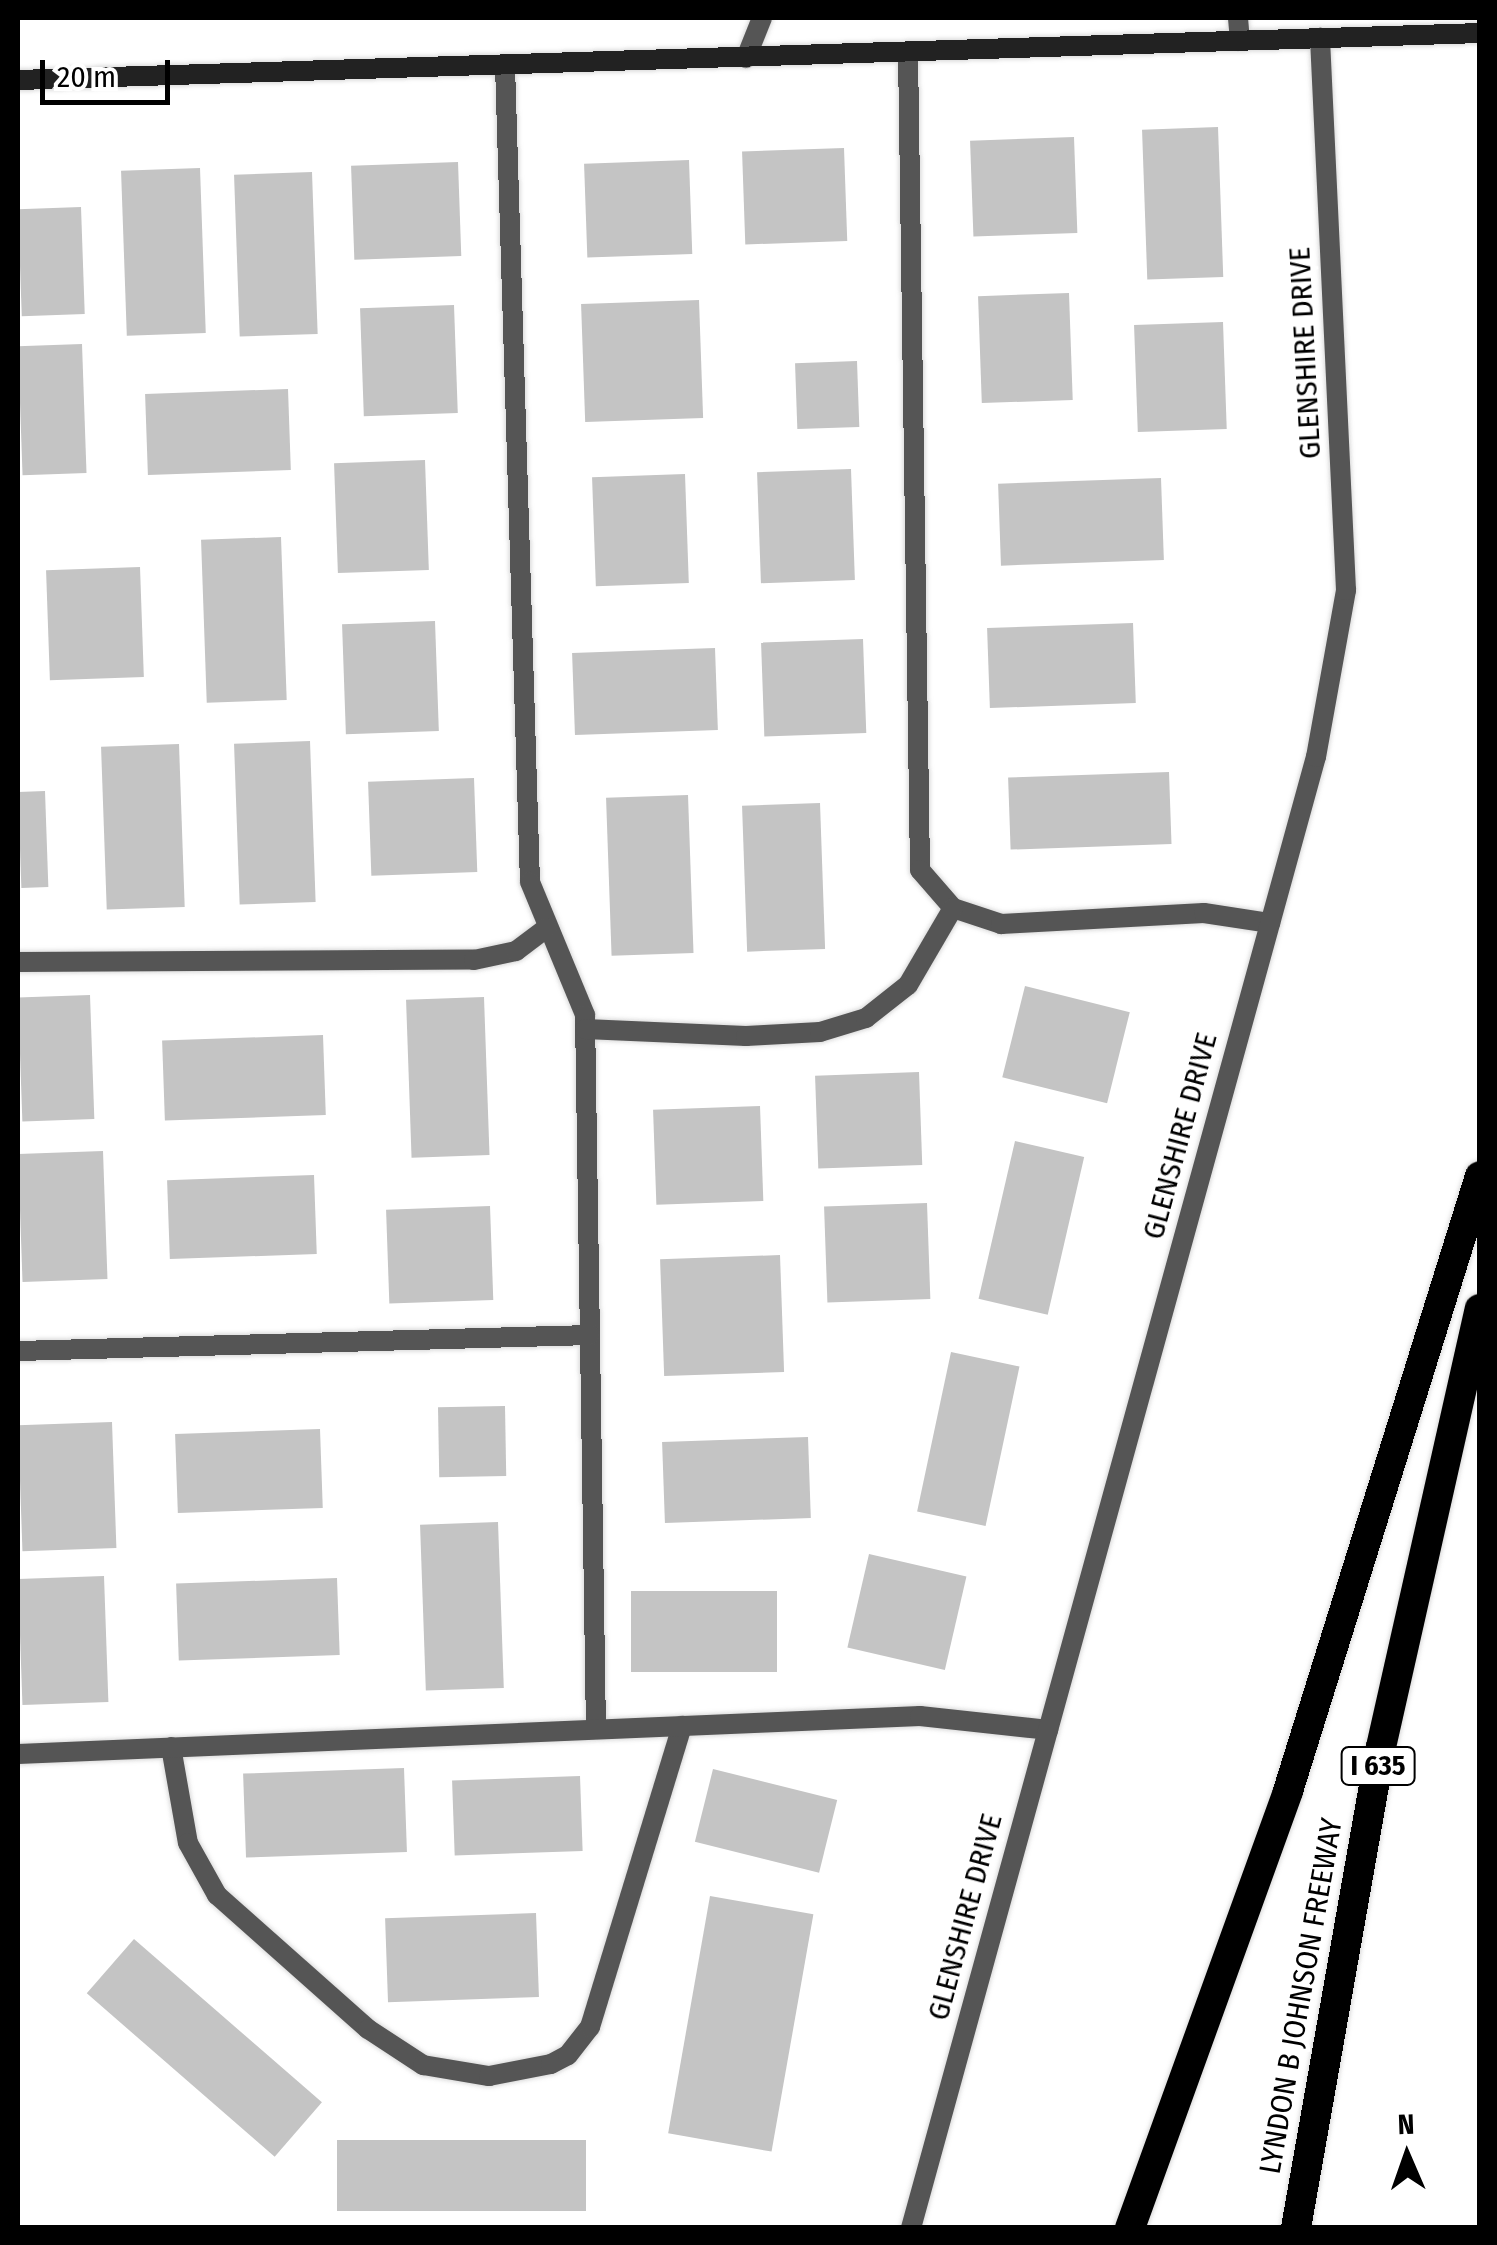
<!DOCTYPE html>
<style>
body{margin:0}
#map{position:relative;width:1497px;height:2245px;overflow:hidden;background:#fff;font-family:"Fira Sans Condensed",sans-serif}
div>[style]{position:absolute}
.building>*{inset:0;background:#c4c4c4;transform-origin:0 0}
.roads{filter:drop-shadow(0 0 2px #dbdbdb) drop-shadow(0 0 2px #dbdbdb)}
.lane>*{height:20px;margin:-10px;padding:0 10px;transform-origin:10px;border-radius:10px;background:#555}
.street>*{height:20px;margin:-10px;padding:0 10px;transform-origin:10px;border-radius:10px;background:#555}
.secondary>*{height:20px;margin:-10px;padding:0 10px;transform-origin:10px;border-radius:10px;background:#222}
.highway>*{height:30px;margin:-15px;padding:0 15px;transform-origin:15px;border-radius:15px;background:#000}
span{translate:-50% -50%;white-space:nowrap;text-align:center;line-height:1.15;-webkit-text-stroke:8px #fff;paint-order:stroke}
.shield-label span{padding:2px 8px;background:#fff;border:2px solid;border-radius:8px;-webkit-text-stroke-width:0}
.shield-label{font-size:28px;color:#000;font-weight:700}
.street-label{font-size:30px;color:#000}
.frame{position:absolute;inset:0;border:20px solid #000;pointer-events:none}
.north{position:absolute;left:1357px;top:2105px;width:100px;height:100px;-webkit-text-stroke:8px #fff;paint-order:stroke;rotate:358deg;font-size:28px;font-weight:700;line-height:40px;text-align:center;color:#000}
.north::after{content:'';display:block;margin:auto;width:35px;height:45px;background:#000;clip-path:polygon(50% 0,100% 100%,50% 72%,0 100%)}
.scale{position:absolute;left:40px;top:60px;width:130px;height:45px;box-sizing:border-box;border:5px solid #000;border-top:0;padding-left:12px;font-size:30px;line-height:35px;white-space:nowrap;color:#000;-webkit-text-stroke:8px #fff;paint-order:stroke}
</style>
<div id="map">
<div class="building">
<div style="left:1218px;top:127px;width:150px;height:76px;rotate:88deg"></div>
<div style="left:1074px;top:137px;width:96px;height:104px;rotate:88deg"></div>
<div style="left:844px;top:148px;width:93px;height:102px;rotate:88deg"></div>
<div style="left:689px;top:160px;width:94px;height:105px;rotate:88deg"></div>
<div style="left:458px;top:162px;width:94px;height:107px;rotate:88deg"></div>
<div style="left:200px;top:168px;width:165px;height:79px;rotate:88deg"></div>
<div style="left:312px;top:172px;width:162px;height:78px;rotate:88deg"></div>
<div style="left:81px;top:207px;width:107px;height:63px;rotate:88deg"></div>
<div style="left:1069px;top:293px;width:107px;height:91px;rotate:88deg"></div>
<div style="left:699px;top:300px;width:118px;height:118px;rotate:88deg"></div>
<div style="left:454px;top:305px;width:108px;height:94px;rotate:88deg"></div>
<div style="left:1223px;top:322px;width:107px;height:89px;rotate:88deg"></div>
<div style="left:82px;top:344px;width:129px;height:64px;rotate:88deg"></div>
<div style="left:857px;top:361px;width:66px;height:62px;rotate:88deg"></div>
<div style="left:288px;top:389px;width:81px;height:143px;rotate:88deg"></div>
<div style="left:425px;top:460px;width:110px;height:91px;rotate:88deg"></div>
<div style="left:851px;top:469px;width:111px;height:94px;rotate:88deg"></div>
<div style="left:685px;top:474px;width:109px;height:93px;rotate:88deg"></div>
<div style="left:1161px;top:478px;width:82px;height:163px;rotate:88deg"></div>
<div style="left:281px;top:537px;width:163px;height:80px;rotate:88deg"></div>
<div style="left:140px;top:567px;width:110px;height:94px;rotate:88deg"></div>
<div style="left:435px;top:621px;width:110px;height:93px;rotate:88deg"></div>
<div style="left:1133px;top:623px;width:80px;height:146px;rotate:88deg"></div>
<div style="left:863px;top:639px;width:94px;height:102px;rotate:88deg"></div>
<div style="left:715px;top:648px;width:82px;height:143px;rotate:88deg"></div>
<div style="left:310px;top:741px;width:161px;height:76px;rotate:88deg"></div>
<div style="left:179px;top:744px;width:163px;height:78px;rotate:88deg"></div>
<div style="left:1169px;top:772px;width:72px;height:161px;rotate:88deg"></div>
<div style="left:474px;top:778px;width:94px;height:106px;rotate:88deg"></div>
<div style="left:45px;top:791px;width:96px;height:27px;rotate:88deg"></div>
<div style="left:688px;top:795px;width:158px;height:82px;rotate:88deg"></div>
<div style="left:820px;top:803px;width:146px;height:78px;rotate:88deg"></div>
<div style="left:1025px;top:986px;width:108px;height:94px;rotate:14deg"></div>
<div style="left:90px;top:995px;width:124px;height:72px;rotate:88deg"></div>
<div style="left:484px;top:997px;width:158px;height:78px;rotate:88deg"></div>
<div style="left:323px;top:1035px;width:80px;height:161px;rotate:88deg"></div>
<div style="left:919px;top:1072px;width:93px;height:104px;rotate:88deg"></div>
<div style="left:760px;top:1106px;width:95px;height:107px;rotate:88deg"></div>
<div style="left:1015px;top:1141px;width:71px;height:162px;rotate:13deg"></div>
<div style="left:103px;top:1151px;width:128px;height:85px;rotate:88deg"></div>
<div style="left:314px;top:1175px;width:79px;height:147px;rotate:88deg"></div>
<div style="left:927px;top:1203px;width:96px;height:103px;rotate:88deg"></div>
<div style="left:490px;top:1206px;width:94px;height:104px;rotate:88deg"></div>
<div style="left:780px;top:1255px;width:117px;height:120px;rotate:88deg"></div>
<div style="left:951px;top:1352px;width:70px;height:163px;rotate:12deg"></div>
<div style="left:505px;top:1406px;width:70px;height:67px;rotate:89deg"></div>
<div style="left:112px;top:1422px;width:126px;height:94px;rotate:88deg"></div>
<div style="left:320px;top:1429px;width:79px;height:145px;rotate:88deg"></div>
<div style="left:808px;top:1437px;width:81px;height:146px;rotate:88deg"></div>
<div style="left:498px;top:1522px;width:166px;height:78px;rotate:88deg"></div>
<div style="left:869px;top:1554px;width:100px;height:96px;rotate:13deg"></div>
<div style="left:104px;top:1576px;width:126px;height:86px;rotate:88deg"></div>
<div style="left:337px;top:1578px;width:77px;height:161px;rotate:88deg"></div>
<div style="left:631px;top:1591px;width:146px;height:81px"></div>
<div style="left:404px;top:1768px;width:84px;height:161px;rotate:88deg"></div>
<div style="left:713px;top:1769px;width:128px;height:75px;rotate:14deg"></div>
<div style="left:580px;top:1776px;width:75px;height:128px;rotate:88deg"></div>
<div style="left:710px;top:1896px;width:105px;height:241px;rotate:10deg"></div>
<div style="left:536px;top:1913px;width:84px;height:151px;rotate:88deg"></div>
<div style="left:134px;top:1939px;width:249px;height:72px;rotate:41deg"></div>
<div style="left:586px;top:2140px;width:71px;height:249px;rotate:90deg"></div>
</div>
<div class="roads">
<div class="lane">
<div style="left:1238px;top:18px;width:23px;rotate:85deg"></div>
<div style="left:908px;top:52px;width:818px;rotate:89.16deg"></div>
<div style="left:920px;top:870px;width:50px;rotate:49deg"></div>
<div style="left:953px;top:908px;width:51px;rotate:18.4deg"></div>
<div style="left:1001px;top:924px;width:203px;rotate:-3.1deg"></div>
<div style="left:1204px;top:913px;width:67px;rotate:8.6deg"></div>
<div style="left:746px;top:58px;width:43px;rotate:-68.2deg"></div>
<div style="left:505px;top:65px;width:817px;rotate:88.25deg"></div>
<div style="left:530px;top:882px;width:144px;rotate:67.5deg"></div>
<div style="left:585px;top:1015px;width:714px;rotate:89.12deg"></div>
<div style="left:18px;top:962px;width:456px;rotate:-0.3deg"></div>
<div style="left:474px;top:960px;width:43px;rotate:-12.1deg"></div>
<div style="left:516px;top:951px;width:38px;rotate:-37deg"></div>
<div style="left:585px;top:1029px;width:161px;rotate:2.5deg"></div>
<div style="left:746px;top:1036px;width:74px;rotate:-3.1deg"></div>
<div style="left:820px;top:1032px;width:48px;rotate:-16.9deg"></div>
<div style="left:866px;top:1018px;width:53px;rotate:-38.2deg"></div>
<div style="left:908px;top:985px;width:89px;rotate:-59.7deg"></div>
<div style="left:18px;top:1351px;width:572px;rotate:-1.6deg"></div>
<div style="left:171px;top:1747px;width:97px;rotate:80deg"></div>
<div style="left:188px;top:1843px;width:60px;rotate:60.9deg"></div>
<div style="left:217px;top:1895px;width:202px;rotate:41.6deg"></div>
<div style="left:368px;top:2029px;width:66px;rotate:33.2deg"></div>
<div style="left:423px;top:2065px;width:67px;rotate:9.5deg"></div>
<div style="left:489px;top:2076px;width:63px;rotate:-11deg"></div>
<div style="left:551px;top:2064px;width:19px;rotate:-28deg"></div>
<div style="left:568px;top:2055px;width:36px;rotate:-52deg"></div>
<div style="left:590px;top:2027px;width:315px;rotate:-73deg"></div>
<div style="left:18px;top:1754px;width:903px;rotate:-2.41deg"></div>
<div style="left:920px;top:1716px;width:129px;rotate:6.2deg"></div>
</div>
<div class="street">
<div style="left:911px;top:2228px;width:1526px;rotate:-74.61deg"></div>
<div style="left:1316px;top:757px;width:170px;rotate:-79.8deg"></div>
<div style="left:1346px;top:590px;width:553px;rotate:-92.7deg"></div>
</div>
<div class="secondary">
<div style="left:18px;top:80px;width:1463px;rotate:-1.84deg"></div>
</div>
<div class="highway">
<div style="left:1130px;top:2228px;width:465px;rotate:-70.1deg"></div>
<div style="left:1288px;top:1791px;width:644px;rotate:-72.66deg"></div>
<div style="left:1296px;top:2228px;width:488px;rotate:-80deg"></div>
<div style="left:1381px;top:1747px;width:449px;rotate:-77.3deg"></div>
</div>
</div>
<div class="shield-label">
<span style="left:1378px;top:1766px">I 635</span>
</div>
<div class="street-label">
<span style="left:1305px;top:353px;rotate:-93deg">GLENSHIRE DRIVE</span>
<span style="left:1180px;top:1136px;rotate:-75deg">GLENSHIRE DRIVE</span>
<span style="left:965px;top:1917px;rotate:-75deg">GLENSHIRE DRIVE</span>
<span style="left:1301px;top:1996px;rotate:-80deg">LYNDON B JOHNSON FREEWAY</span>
</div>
<div class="frame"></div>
<div class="north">N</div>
<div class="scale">20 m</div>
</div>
